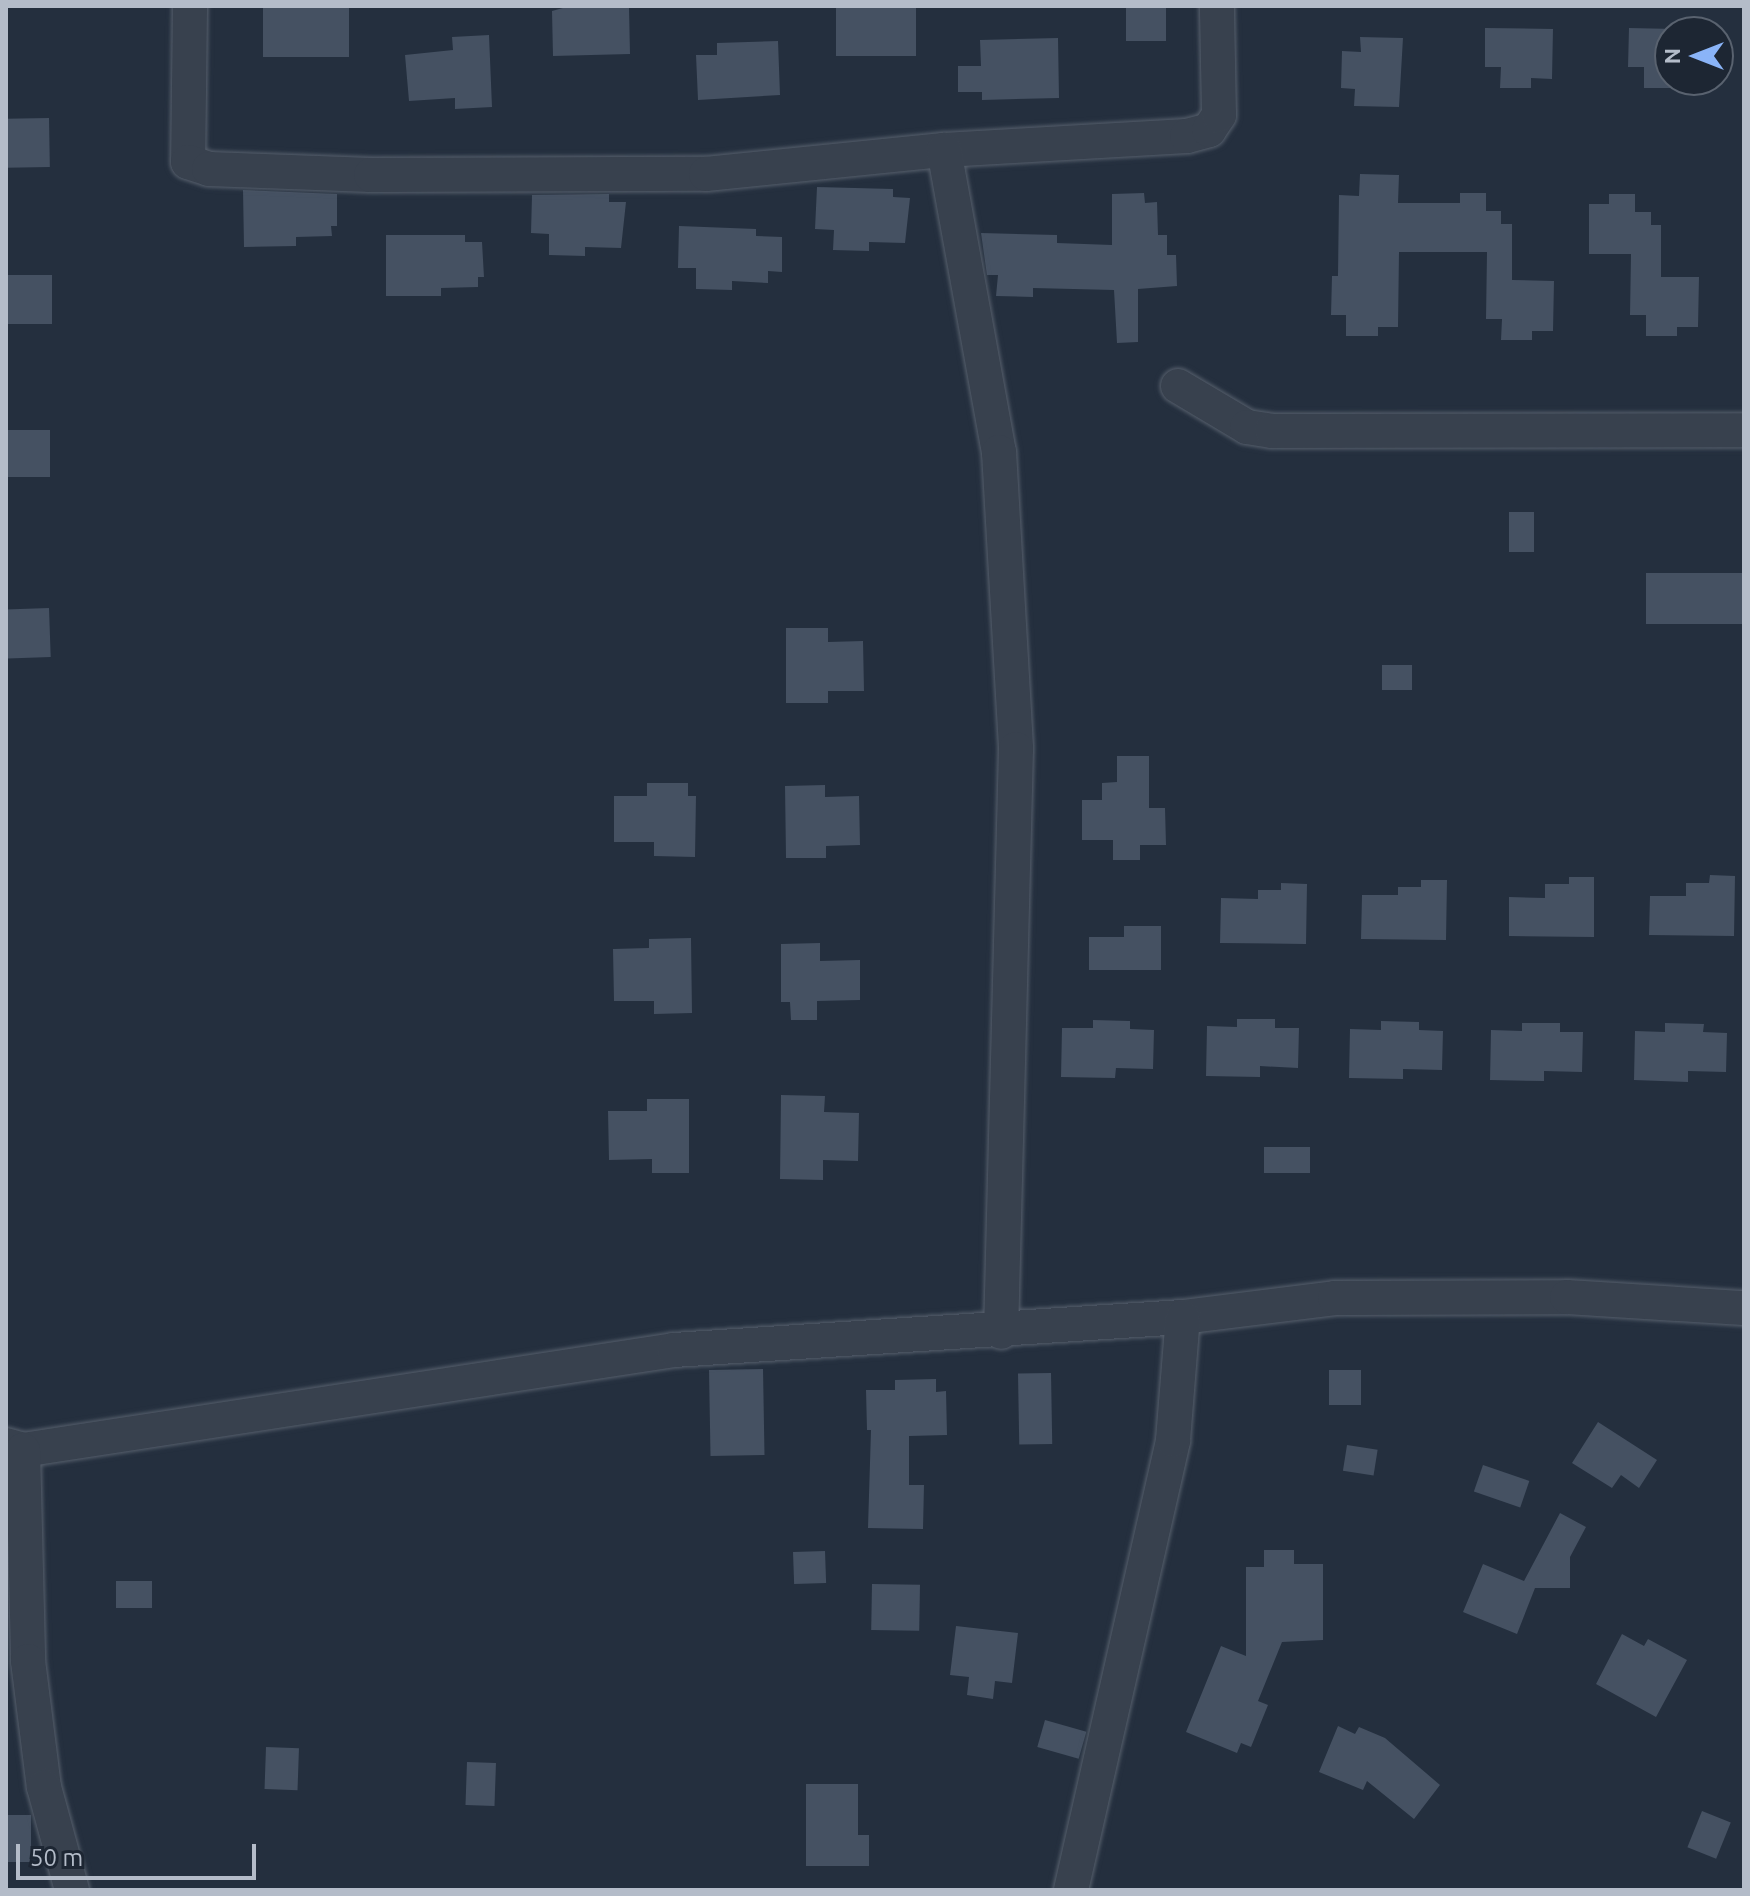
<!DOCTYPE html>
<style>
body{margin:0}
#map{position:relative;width:1750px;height:1896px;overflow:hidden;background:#242f3e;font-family:Ubuntu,sans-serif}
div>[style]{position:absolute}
.building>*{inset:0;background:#455162;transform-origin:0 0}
.roads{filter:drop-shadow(0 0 2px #565f6c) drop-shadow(0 0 2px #565f6c)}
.street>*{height:34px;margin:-17px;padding:0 17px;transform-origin:17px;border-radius:17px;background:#38414e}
span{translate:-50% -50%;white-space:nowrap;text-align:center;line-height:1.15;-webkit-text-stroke:7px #1d2633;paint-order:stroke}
.frame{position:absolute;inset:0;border:8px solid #b4bcc9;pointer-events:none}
.north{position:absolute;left:1654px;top:16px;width:80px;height:80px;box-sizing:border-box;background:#1d2633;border:2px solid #59626f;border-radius:50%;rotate:270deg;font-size:22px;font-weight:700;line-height:32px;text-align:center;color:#b4bcc9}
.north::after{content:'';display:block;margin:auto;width:28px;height:36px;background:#8ab4f8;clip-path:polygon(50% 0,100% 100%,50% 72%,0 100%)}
.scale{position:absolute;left:16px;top:1844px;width:240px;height:36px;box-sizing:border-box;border:4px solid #b4bcc9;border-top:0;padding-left:10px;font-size:24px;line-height:28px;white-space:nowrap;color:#b4bcc9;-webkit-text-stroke:6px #1d2633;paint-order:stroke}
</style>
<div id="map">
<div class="building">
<div style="left:263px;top:6px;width:86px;height:51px"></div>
<div style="clip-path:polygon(570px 6px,629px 8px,630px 54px,553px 56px,552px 11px)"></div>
<div style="left:836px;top:6px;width:80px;height:50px"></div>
<div style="left:1126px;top:6px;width:40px;height:35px"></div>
<div style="clip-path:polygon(1485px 28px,1553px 29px,1552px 79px,1531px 78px,1531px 88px,1500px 88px,1501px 67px,1485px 67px)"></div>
<div style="clip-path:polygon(1629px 28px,1675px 29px,1670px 32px,1670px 80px,1675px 80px,1675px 88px,1644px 88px,1644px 67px,1628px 67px)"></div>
<div style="clip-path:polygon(489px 35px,492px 107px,455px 109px,455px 98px,409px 101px,405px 55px,453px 50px,452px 37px)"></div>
<div style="clip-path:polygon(1360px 37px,1403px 38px,1399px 107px,1354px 106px,1355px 89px,1341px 88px,1342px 51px,1361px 52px)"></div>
<div style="clip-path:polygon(1058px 38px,1059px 98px,982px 100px,982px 92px,958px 92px,958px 66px,981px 66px,980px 40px)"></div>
<div style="clip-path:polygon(778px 41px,780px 95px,698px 100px,696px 55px,717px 55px,717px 43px)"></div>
<div style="left:49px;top:118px;width:49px;height:43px;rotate:89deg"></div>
<div style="clip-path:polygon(1360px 174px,1399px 175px,1398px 203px,1460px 203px,1460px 193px,1486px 193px,1486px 211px,1501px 211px,1501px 224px,1512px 224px,1512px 280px,1554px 281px,1553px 331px,1532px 331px,1532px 340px,1501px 340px,1502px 319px,1486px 319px,1487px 252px,1399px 252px,1398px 327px,1378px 327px,1378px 336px,1346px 336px,1346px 315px,1331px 315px,1332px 276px,1338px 276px,1339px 195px,1359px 196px)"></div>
<div style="clip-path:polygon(817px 187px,893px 189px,893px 197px,910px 198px,905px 243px,869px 242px,869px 251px,833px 250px,834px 230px,815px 229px)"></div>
<div style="clip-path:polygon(243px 190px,337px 194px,337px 226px,331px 226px,332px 236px,296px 237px,296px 246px,244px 247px)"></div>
<div style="clip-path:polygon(1144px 193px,1145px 203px,1157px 202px,1158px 235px,1167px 235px,1167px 255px,1176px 255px,1177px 286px,1138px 289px,1138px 342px,1117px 343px,1114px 290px,1033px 288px,1033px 297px,996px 296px,998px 275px,987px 275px,981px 233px,1057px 235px,1057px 243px,1112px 245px,1112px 194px)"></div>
<div style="clip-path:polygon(609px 194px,609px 202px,626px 202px,621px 248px,585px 247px,585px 256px,549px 255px,549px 234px,531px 233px,532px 195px)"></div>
<div style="clip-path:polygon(1609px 194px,1635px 194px,1635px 212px,1651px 212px,1651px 225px,1661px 225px,1661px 277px,1699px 277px,1698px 327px,1677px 327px,1677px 336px,1646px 336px,1646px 315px,1630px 315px,1631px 254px,1589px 254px,1589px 204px,1609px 204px)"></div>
<div style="clip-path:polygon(679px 226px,756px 229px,756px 236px,782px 237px,782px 272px,768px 271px,768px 283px,732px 281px,732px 290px,696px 289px,696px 268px,678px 268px)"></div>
<div style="clip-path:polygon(386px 235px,465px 235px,465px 242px,482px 242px,484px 277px,478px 277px,478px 287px,441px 288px,441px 296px,386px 296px)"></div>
<div style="left:6px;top:275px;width:46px;height:49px"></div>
<div style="left:6px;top:430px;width:44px;height:47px"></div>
<div style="left:1534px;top:512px;width:40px;height:25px;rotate:90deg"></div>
<div style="left:1744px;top:573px;width:51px;height:98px;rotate:90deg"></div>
<div style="left:49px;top:608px;width:49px;height:43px;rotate:88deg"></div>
<div style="clip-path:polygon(786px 628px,828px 628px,828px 642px,863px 641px,864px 691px,828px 691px,828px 703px,786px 703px)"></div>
<div style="left:1382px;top:665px;width:30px;height:25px"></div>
<div style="clip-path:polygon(1117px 756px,1149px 756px,1149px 808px,1165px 808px,1166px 845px,1140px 845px,1140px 860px,1113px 860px,1113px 840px,1082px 840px,1082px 800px,1102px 800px,1102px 783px,1117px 782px)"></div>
<div style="clip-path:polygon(647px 783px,688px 783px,688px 796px,696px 796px,695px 857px,654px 856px,654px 842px,614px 842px,614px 796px,647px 796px)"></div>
<div style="clip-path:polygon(825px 785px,825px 797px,859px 796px,860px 845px,826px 846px,826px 858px,786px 858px,785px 786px)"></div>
<div style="clip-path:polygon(1710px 875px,1735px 876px,1734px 936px,1649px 935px,1650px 896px,1686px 896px,1686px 883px,1709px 883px)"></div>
<div style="clip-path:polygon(1569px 877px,1594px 877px,1594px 937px,1509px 936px,1509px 897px,1545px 898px,1545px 884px,1569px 884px)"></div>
<div style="clip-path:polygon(1421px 880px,1447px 880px,1446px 940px,1361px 939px,1362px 895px,1398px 895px,1398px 887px,1421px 887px)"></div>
<div style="clip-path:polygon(1281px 883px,1307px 884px,1306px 944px,1220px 943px,1221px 898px,1258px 899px,1258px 890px,1281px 890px)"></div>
<div style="clip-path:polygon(1124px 926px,1161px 926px,1161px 970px,1089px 970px,1089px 937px,1124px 937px)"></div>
<div style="clip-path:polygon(691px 938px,692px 1013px,654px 1014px,654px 1001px,614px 1001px,613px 949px,649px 948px,649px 939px)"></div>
<div style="clip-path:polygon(820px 943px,820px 961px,860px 960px,860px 1000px,817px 1001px,817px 1020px,791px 1020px,790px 1002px,781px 1002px,781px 944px)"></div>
<div style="clip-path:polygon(1237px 1019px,1275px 1019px,1275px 1028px,1299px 1028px,1298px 1068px,1260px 1066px,1260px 1077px,1206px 1076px,1207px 1026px,1237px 1027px)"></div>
<div style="clip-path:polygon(1093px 1020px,1130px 1021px,1130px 1029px,1154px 1030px,1153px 1069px,1116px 1068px,1115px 1078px,1061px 1077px,1062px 1028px,1093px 1028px)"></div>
<div style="clip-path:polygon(1381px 1021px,1419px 1022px,1419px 1030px,1443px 1031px,1442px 1070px,1403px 1069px,1403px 1079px,1349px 1078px,1350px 1029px,1381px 1030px)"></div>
<div style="clip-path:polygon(1522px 1023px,1560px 1023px,1560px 1032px,1583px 1032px,1582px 1072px,1544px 1071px,1544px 1081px,1490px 1080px,1491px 1030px,1522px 1031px)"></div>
<div style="clip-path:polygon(1665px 1023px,1704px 1024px,1703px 1032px,1727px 1033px,1726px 1072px,1688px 1071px,1688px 1082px,1634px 1080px,1635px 1031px,1665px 1032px)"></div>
<div style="clip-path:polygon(781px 1095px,825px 1096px,824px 1112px,859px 1113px,858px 1161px,823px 1160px,823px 1180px,780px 1179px)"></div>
<div style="clip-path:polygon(647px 1099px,689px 1099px,689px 1173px,652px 1173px,652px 1159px,609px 1160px,608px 1111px,647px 1111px)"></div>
<div style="left:1310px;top:1147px;width:26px;height:46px;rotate:90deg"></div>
<div style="left:763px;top:1369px;width:86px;height:54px;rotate:89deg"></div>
<div style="left:1329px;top:1370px;width:32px;height:35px"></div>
<div style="left:1051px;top:1373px;width:71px;height:33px;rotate:89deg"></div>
<div style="clip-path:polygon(936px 1379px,936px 1392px,946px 1391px,947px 1435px,909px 1436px,909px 1485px,924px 1485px,923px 1529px,868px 1528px,871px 1430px,867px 1430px,866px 1390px,895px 1390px,895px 1380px)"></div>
<div style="clip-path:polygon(1598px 1422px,1657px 1460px,1639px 1488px,1621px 1475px,1612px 1488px,1572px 1463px)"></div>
<div style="left:1347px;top:1445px;width:31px;height:26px;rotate:9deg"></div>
<div style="left:1483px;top:1465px;width:49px;height:28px;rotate:19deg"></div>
<div style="clip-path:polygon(1560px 1513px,1586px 1527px,1570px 1557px,1570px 1588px,1535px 1588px,1517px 1634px,1463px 1612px,1483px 1564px,1524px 1581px)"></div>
<div style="clip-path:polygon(1264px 1550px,1294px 1550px,1294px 1564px,1323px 1564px,1323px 1640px,1282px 1642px,1258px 1701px,1268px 1705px,1251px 1747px,1241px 1743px,1237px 1753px,1186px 1732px,1221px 1646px,1246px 1656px,1246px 1567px,1264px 1567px)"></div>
<div style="left:825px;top:1551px;width:32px;height:32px;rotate:88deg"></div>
<div style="left:116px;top:1581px;width:36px;height:27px"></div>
<div style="left:872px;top:1584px;width:48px;height:46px;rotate:1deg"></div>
<div style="clip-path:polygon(956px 1626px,1018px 1633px,1012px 1683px,995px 1681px,993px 1699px,967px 1695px,969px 1677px,950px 1675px)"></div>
<div style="clip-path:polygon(1622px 1634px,1644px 1646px,1648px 1639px,1687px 1660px,1656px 1717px,1596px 1684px)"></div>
<div style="left:1045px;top:1720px;width:43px;height:28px;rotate:16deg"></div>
<div style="clip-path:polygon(1338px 1726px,1355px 1734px,1359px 1727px,1385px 1738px,1440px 1785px,1414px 1819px,1367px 1781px,1363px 1790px,1319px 1772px)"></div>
<div style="left:266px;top:1747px;width:33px;height:42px;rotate:2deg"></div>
<div style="left:467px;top:1762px;width:29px;height:43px;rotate:2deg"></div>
<div style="clip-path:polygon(806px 1784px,858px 1784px,858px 1835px,869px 1835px,869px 1866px,806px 1866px)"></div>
<div style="left:1702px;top:1811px;width:31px;height:39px;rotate:22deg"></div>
<div style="left:7px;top:1815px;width:24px;height:47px"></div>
</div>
<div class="roads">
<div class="street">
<div style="left:190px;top:6px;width:156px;rotate:90.7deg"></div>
<div style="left:188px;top:162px;width:22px;rotate:18deg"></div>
<div style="left:209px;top:169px;width:162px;rotate:2.1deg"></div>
<div style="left:371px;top:175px;width:335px;rotate:-0.2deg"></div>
<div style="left:706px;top:174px;width:239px;rotate:-5.8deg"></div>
<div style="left:944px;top:150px;width:243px;rotate:-3.3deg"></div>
<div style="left:1187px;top:136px;width:23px;rotate:-15deg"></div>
<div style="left:1209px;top:130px;width:18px;rotate:-56deg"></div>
<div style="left:1219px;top:115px;width:109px;rotate:-91.1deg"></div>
<div style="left:944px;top:150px;width:307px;rotate:79.7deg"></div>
<div style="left:999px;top:452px;width:297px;rotate:86.7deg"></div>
<div style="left:1016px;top:749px;width:583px;rotate:91.47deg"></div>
<div style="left:1178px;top:386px;width:80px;rotate:30.7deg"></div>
<div style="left:1247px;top:427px;width:25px;rotate:9deg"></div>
<div style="left:1272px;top:431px;width:472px;rotate:-0.1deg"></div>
<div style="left:6px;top:1445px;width:18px;rotate:16deg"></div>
<div style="left:23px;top:1450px;width:659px;rotate:-8.73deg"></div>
<div style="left:674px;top:1350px;width:510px;rotate:-3.71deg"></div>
<div style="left:1183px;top:1317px;width:153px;rotate:-7.1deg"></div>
<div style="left:1335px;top:1298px;width:232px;rotate:-0.2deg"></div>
<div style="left:1567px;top:1297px;width:177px;rotate:3.6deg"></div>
<div style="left:23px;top:1450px;width:211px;rotate:88.6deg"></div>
<div style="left:28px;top:1661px;width:127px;rotate:82.8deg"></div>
<div style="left:44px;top:1787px;width:107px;rotate:74.8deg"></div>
<div style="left:1071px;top:1890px;width:461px;rotate:-77.2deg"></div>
<div style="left:1173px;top:1440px;width:123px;rotate:-85.4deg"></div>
</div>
</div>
<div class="frame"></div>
<div class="north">N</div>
<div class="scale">50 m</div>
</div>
